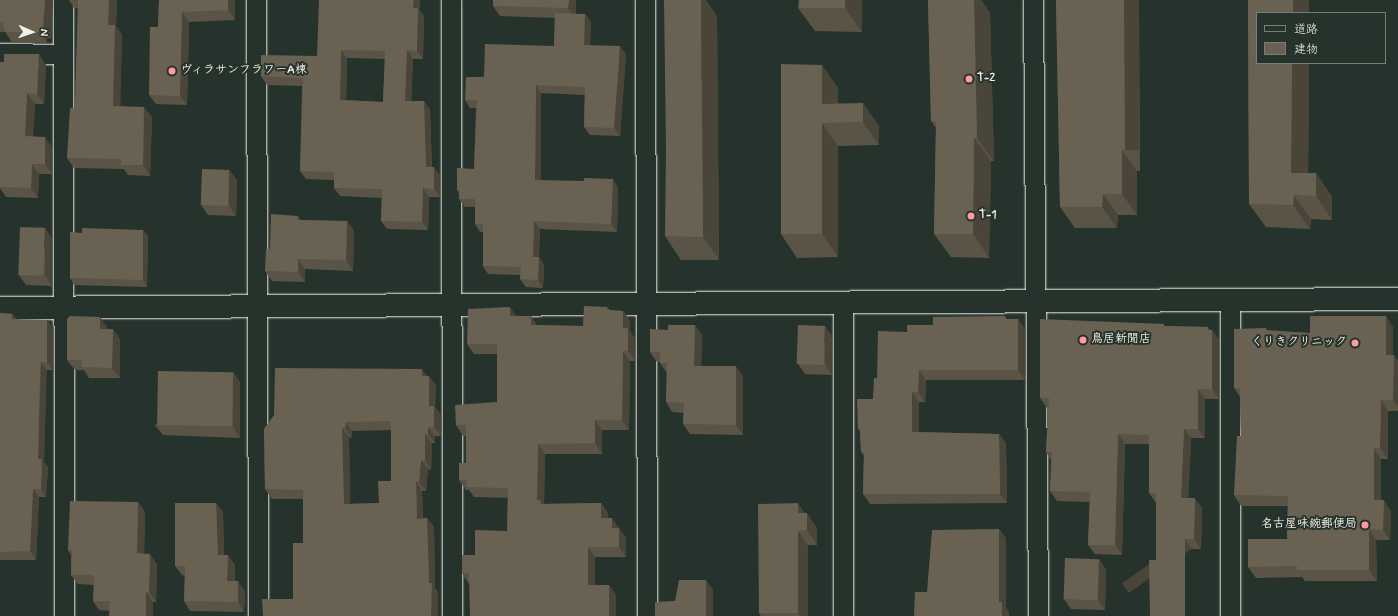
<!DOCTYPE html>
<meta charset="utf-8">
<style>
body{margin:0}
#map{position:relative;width:1398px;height:616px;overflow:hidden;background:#26332d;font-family:Mynerve,"Klee One",sans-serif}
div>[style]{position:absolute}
.roads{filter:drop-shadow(0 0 1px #f4f1e8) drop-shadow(0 0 1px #f4f1e8)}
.minor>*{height:19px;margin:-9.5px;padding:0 9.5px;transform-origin:9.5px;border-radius:9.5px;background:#26332d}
.tertiary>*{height:22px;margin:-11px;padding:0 11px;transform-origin:11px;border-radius:11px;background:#26332d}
.wall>*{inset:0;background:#5a5447}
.shaded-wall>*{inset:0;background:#4a4539;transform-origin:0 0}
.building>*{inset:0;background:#696252;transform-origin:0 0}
.dots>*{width:11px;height:11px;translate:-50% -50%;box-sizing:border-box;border:2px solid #26332d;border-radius:50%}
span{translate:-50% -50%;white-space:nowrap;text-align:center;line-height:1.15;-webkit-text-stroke:4px #26332d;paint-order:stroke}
.poi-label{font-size:12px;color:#f4f1e8;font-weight:700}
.left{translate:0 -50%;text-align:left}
.right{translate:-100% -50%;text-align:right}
.legend{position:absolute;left:1256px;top:12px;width:130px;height:52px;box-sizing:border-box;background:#26332d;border:1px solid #787f78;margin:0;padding:5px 7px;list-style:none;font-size:12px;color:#f4f1e8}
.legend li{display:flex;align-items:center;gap:8px;height:20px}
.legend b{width:20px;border:1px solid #787f78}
.north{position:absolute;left:12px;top:12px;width:40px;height:40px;-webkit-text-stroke:3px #26332d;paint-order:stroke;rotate:92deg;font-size:11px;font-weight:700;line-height:16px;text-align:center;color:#f4f1e8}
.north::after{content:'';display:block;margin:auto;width:14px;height:18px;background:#f4f1e8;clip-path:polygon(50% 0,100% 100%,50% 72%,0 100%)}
</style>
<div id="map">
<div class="roads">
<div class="minor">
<div style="left:63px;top:0;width:616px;rotate:89.91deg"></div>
<div style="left:256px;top:0;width:616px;rotate:89.81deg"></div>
<div style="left:451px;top:0;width:616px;rotate:89.91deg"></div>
<div style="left:645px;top:0;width:616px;rotate:89.81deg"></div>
<div style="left:1033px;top:0;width:616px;rotate:89.53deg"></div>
<div style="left:0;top:53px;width:63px;rotate:0.9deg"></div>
<div style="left:843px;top:302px;width:314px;rotate:90deg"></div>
<div style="left:1230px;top:616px;width:317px;rotate:-90deg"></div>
</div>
<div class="tertiary">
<div style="left:0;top:308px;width:1398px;rotate:-0.37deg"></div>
</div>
</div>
<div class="wall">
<div style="clip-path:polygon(0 0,53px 0,51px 38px,47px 38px,47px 43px,12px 42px,5px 32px,0 32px)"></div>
<div style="clip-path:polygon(69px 0,117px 0,116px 26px,122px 35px,120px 106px,152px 117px,150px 176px,128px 175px,124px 169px,74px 168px,67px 158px,75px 108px,78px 8px,74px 8px)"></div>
<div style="clip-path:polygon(159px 0,235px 0,235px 20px,189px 22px,187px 105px,156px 104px,149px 95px,158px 27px)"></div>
<div style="clip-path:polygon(evenodd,420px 0,419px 10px,424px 16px,423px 59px,413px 59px,411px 101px,424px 101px,430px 110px,432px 167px,440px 175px,440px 197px,429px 197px,428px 230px,387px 229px,381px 221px,382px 198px,340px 196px,334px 188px,334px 180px,306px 179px,300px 171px,302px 86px,267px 85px,261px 76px,317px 56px,420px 0,347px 58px,385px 59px,383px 102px,346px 100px,347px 58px)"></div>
<div style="clip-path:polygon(493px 0,576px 0,576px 14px,585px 14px,591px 22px,590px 45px,626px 54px,620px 136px,590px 135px,584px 127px,585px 95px,541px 93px,541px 180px,618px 187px,617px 232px,540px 229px,539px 257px,544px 265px,543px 288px,526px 287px,520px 279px,520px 275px,488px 274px,483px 266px,483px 232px,480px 232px,475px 224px,475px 207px,465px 207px,459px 199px,459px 193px,457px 190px,474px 169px,476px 108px,470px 108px,465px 100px,484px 77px,554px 46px,555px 18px,500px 16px,493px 6px)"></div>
<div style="clip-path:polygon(799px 0,862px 0,862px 32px,815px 31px,798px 8px)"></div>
<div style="clip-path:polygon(928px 0,981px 0,990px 13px,994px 161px,991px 161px,989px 258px,951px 257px,934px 234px,936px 128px,931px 121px)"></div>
<div style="clip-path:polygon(1056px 0,1139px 0,1140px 171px,1137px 171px,1137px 215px,1118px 215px,1117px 228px,1075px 228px,1060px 207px)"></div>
<div style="clip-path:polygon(1248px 0,1309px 0,1309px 13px,1257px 13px,1257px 63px,1309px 63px,1308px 173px,1316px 173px,1332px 197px,1332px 220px,1311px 219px,1310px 229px,1266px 227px,1249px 204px)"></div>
<div style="clip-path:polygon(717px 16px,719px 260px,681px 260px,665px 236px)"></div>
<div style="clip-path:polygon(0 62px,46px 65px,44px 104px,35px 104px,33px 137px,52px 147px,52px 174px,39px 174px,38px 198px,6px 197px,0 188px)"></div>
<div style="clip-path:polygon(822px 65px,838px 88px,838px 103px,879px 126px,879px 145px,838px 146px,838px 257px,797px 258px,781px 234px)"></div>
<div style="clip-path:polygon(229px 170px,237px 180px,236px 216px,208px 215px,201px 205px)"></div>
<div style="clip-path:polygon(298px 216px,300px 220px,347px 221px,354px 231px,353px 271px,305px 269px,305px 282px,272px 281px,265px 271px,270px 249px)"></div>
<div style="clip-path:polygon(143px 230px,148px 236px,147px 287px,74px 285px,70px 278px,82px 233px)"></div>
<div style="clip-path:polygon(52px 238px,52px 286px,26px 285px,19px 275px)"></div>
<div style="clip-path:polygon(607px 307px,610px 310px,623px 311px,630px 321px,630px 331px,635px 339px,635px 361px,630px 361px,629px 430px,602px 430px,602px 454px,545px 454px,544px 504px,601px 503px,608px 513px,608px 518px,619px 528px,619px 529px,626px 538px,626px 557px,595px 557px,595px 585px,609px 585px,616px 595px,469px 584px,462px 573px,475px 555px,507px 531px,508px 498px,474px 497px,469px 490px,466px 490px,459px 480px,466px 463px,466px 436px,463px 436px,456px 425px,497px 402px,497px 354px,474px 354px,467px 344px,516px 316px,531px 316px,537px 325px,583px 326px)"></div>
<div style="clip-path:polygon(0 313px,12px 314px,16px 319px,53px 328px,53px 370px,47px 370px,46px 376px,44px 462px,48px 467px,46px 497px,39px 497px,36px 560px,0 560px)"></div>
<div style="clip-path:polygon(1005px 316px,1007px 319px,1018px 319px,1025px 329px,1025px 380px,926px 380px,925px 402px,919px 402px,919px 432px,999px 434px,1006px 443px,1007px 503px,870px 504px,863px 494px,864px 456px,861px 452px,860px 432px,858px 429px,873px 399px,877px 378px,907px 332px,933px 325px)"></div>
<div style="clip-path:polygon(695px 325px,702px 335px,701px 366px,743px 376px,743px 435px,690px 434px,683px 424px,684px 413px,672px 412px,666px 402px,667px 373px,660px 363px,660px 362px,657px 362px,650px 352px,668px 330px)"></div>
<div style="clip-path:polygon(1165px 326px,1208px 327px,1210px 330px,1212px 330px,1219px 340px,1219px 399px,1205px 399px,1205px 438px,1191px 438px,1188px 498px,1202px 508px,1201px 549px,1192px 549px,1156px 560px,1156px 503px,1149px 493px,1149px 444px,1125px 444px,1122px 555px,1095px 554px,1088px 545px,1090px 502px,1057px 501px,1050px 491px,1051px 460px,1046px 452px,1048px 408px,1047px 408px,1040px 398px)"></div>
<div style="clip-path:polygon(107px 327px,107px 329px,120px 339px,120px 378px,89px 378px,84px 370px,75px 370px,67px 360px)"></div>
<div style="clip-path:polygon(1393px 327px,1393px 355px,1398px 361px,1398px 411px,1388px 411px,1388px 459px,1381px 459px,1381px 500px,1391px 511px,1390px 540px,1376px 540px,1377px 581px,1305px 581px,1302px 577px,1256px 578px,1248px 567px,1287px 539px,1288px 506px,1241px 506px,1234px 495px,1241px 436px,1240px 397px,1234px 388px,1267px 331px,1310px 333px)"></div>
<div style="clip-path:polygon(832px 336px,832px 375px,805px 374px,798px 364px)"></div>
<div style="clip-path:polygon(evenodd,422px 369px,427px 376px,436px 385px,435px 407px,441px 415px,441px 436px,435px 436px,435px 443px,432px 443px,431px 470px,428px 469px,426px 491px,422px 491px,423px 518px,427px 518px,434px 527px,435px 588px,438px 592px,293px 599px,303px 543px,303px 499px,272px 499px,265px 489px,264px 429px,422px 369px,391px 430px,391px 481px,379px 503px,350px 504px,349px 437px,352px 438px,352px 431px,391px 430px)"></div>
<div style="clip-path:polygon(233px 372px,240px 382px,240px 438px,163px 435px,155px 425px)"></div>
<div style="clip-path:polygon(138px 502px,145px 512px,144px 554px,157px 564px,156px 602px,153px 602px,110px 611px,99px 610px,93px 601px,94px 585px,78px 584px,71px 575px,71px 555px,68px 550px)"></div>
<div style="clip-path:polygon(216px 503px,223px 512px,224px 555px,235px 565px,235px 581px,245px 591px,244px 612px,190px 611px,184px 601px,185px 576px,182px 575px,175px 566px)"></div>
<div style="clip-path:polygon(804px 513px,817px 528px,817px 545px,808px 545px,808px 616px,761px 616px,759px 613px)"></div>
<div style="clip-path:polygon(1099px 559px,1106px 570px,1105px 610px,1071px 609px,1064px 599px)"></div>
</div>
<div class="shaded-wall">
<div style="clip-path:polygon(45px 0,53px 0,51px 38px,43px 27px)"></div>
<div style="clip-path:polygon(109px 0,117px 0,116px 26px,122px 35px,120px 116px,113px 106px,108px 25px)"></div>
<div style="clip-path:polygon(228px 0,235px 0,235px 20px,228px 10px)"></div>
<div style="clip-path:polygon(414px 0,420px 0,419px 10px,424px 16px,423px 59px,417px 51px,413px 8px)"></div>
<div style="clip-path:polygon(569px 0,576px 0,576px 19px,568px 8px)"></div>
<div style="clip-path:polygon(701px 0,706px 0,717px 16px,719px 260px,703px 237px)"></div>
<div style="clip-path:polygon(845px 0,862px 0,862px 32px,845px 8px)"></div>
<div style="clip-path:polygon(974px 0,981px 0,990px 13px,994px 161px,977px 138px)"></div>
<div style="left:1124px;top:0;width:15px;height:150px"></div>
<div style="left:1293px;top:0;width:16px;height:13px"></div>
<div style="clip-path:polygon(182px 12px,189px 22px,187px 105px,180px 96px)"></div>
<div style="clip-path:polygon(585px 14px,591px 22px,590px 53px,584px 45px)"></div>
<div style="clip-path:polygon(40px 27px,47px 38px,47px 43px,39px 32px)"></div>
<div style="clip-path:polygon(620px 46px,626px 54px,620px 136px,614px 128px)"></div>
<div style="clip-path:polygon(341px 50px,347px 58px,346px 109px,340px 100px)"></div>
<div style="clip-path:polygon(407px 50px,413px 59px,411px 109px,405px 101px)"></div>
<div style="clip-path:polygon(39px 54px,46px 65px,44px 104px,37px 94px)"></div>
<div style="clip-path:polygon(1292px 63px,1309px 63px,1308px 197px,1291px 173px)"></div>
<div style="clip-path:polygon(822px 65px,838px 88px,838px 123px,822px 104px)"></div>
<div style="clip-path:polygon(536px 85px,541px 93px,541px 188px,535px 180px)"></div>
<div style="clip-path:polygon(27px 93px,35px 104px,32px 147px,25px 136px)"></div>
<div style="clip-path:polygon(424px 101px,430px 110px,432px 175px,426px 167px)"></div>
<div style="clip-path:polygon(863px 103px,879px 126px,879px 145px,863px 122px)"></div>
<div style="clip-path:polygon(144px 107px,152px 117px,150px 176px,143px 165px)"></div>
<div style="clip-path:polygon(822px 123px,838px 146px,838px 257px,822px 234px)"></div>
<div style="clip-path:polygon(45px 137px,52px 147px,52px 174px,45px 164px)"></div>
<div style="clip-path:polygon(974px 138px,991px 161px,989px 258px,973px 234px)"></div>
<div style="clip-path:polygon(1122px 150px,1137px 171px,1137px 215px,1122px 194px)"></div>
<div style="clip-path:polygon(32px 164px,39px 174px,38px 198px,31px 188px)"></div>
<div style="clip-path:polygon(434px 167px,440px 175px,440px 197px,434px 189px)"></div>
<div style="clip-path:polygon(229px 170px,237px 180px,236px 216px,229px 206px)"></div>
<div style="clip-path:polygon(1316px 173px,1332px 197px,1332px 220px,1316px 196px)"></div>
<div style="clip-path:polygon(613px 179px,618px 187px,617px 232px,611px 224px)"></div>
<div style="clip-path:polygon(423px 188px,429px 197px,428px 230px,422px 222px)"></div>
<div style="clip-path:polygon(1103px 194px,1118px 215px,1117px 228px,1102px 207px)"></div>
<div style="clip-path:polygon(1294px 195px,1311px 219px,1310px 229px,1293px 205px)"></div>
<div style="clip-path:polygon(347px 221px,354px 231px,353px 271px,346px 260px)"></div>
<div style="clip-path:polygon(534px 221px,540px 229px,539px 257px,544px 265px,543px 288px,538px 280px,533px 257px)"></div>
<div style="clip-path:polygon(45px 228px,52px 238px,52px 286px,45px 275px)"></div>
<div style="clip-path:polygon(143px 230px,148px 236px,147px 287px,143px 280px)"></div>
<div style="clip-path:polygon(298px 259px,305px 269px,305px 282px,298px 272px)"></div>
<div style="clip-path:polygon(510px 307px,517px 317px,510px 316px)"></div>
<div style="clip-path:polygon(623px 311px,630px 321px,630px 331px,635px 339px,635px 361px,628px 351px,623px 328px)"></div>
<div style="clip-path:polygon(12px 314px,18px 322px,12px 319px)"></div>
<div style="clip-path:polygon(531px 316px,538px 327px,531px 325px)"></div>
<div style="clip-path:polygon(1386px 316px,1393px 327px,1393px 366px,1386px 355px)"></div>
<div style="clip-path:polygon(100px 317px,107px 327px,107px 339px,100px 329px)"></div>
<div style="clip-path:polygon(1018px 319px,1025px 329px,1025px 380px,1018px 370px)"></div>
<div style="clip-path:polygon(47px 320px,53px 328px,53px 370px,47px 362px)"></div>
<div style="clip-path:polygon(695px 325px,702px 335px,701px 376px,694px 366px)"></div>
<div style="clip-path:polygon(825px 326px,832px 336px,832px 375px,825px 364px)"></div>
<div style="clip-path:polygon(1208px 327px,1212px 333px,1212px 330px,1219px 340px,1219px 399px,1212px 389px)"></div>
<div style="clip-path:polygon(113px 329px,120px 339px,120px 378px,112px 368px)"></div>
<div style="clip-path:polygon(623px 351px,630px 361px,629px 430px,622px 420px)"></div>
<div style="clip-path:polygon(1394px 355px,1398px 361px,1398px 407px,1393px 400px)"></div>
<div style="clip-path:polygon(41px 362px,47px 370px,44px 462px,48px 467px,46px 497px,41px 489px,38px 459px)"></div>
<div style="clip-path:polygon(736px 366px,743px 376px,743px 435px,736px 425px)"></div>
<div style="clip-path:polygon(422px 369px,428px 378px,422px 376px)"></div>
<div style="clip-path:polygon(919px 370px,926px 380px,925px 402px,918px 392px)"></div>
<div style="clip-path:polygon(233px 372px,240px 382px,240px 438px,233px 427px)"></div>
<div style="clip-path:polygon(429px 376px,436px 385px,435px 407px,441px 415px,441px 436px,434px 427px,429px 406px)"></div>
<div style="clip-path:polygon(1198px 389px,1205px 399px,1205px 438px,1198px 429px)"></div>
<div style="clip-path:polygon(912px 392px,919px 402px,919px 442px,912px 432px)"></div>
<div style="clip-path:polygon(1381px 400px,1388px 411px,1388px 459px,1380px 448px)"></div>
<div style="clip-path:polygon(595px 420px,602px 430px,602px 454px,595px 443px)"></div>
<div style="clip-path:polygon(346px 422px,352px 431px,352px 438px,345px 428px)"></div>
<div style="clip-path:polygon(428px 427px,435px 436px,435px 443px,428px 434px)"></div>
<div style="clip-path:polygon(342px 428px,349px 437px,350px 513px,344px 504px)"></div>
<div style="clip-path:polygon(1184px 429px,1191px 438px,1188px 508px,1181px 498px)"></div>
<div style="clip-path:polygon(425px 434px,432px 443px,431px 470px,425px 460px)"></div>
<div style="clip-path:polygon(999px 434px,1006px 443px,1007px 503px,1000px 494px)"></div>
<div style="clip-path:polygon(1118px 434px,1125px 444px,1122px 555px,1115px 545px)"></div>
<div style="clip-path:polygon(538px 444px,545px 454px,544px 505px,548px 514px,537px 500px)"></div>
<div style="clip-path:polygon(1374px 448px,1381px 459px,1381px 511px,1374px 500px)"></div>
<div style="clip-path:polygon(421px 460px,428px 469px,426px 491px,419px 482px)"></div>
<div style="clip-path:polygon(416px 481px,422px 491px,423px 528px,417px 519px)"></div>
<div style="clip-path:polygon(33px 489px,39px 497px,36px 560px,30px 551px)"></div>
<div style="clip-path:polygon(1195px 498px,1202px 508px,1201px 549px,1194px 539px)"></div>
<div style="clip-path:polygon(1384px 500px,1391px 511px,1390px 540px,1383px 530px)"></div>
<div style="clip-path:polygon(138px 502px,145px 512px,144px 563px,137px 553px)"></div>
<div style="clip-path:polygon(216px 503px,223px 512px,224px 565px,218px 555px)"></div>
<div style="clip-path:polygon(601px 503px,608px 513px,609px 528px,601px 518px)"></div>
<div style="clip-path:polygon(798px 503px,807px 517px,807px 513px,817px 528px,817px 545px,807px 530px,798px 513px)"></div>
<div style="clip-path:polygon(427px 518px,434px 527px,435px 588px,438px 592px,438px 616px,431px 616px,429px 583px)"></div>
<div style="clip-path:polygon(612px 518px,626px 538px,626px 557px,619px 547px,612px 528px)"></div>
<div style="clip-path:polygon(999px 529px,1006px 538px,1006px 607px,1009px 612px,1009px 616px,1002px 616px,999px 602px)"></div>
<div style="clip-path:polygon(1369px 529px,1376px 540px,1377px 581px,1369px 570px)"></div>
<div style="clip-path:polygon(798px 531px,808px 545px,808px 616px,800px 616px,798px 613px)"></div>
<div style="left:1185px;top:539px;width:12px;height:77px;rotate:55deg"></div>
<div style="clip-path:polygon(588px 547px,595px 557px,595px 595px,588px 585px)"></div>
<div style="clip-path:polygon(150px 554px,157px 564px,156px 602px,149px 592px)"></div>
<div style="clip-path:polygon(228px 555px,235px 565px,234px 591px,227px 581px)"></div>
<div style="clip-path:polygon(1099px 559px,1106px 570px,1105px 610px,1098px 600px)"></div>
<div style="clip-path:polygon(706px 580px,713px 590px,713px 616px,706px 616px)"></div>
<div style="clip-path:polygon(238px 581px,245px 591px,244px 612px,238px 602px)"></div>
<div style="clip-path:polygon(609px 585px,616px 595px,616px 616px,609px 616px)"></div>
<div style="clip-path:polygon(146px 592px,153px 602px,153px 616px,146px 616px)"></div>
</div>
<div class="building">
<div style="clip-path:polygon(0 0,45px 0,43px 27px,40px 27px,39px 32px,5px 32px,3px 22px,0 22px)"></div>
<div style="clip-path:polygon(78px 0,109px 0,108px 25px,115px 25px,113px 106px,144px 107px,143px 165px,121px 165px,121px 159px,67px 158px,70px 108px,75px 108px)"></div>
<div style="clip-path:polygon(159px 0,228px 0,228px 10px,182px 12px,180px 96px,149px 95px,150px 27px,158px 27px)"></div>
<div style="clip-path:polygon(evenodd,319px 0,414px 0,413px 8px,418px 8px,417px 51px,407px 50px,405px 101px,424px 101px,426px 167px,434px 167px,434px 189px,423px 188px,422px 222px,381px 221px,382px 189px,334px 188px,334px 172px,300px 171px,303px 78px,261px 76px,261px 55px,317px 56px,319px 0,341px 50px,385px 51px,383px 102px,340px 100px,341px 50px)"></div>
<div style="clip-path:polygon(493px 0,569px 0,568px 8px,493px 6px)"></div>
<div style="clip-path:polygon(664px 0,701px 0,703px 237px,665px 236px,666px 149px)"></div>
<div style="left:799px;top:0;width:46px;height:8px"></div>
<div style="clip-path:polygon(928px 0,974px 0,977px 138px,974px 138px,973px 234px,934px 234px,936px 121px,931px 121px)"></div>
<div style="clip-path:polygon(1056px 0,1124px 0,1125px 150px,1122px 150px,1122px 194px,1103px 194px,1102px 207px,1060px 207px)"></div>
<div style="clip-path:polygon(1248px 0,1293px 0,1293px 13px,1257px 13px,1257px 63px,1292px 63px,1291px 173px,1316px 173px,1316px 196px,1294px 195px,1293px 205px,1249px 204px)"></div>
<div style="clip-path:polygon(555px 13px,585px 14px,584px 45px,620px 46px,614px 128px,584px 127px,585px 87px,536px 85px,535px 180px,584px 181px,584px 178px,613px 179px,611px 224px,534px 221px,533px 257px,539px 257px,538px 280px,520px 279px,521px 267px,483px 266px,483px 224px,475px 224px,475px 199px,459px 199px,459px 190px,457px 190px,457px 168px,474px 169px,477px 100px,465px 100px,466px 77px,484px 77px,485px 44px,554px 46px)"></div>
<div style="clip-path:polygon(4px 54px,39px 54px,37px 94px,27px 93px,25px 136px,45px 137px,45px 164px,32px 164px,31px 188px,0 187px,0 62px,4px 62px)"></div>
<div style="clip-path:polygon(781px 64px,822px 65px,822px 104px,863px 103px,863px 122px,822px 123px,822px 234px,781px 234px)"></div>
<div style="left:202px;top:169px;width:27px;height:36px;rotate:2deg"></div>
<div style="clip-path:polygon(271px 214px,298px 216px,297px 220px,347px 221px,346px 260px,298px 259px,298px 272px,265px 271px,266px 249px,270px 249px)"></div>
<div style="left:20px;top:227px;width:25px;height:48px;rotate:2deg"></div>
<div style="clip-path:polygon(82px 228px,143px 230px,143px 280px,70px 278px,70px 232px,82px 233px)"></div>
<div style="clip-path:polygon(584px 306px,607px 307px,607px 310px,623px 311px,623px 328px,628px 328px,628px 351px,623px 351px,622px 420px,595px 420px,595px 443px,538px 444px,537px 500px,540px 500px,541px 504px,601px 503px,601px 518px,612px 518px,612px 528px,619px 528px,619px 547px,588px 547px,588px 585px,609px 585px,609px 616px,470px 616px,469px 573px,462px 573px,462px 555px,475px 555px,475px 530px,507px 531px,508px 488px,467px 487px,467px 480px,459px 480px,459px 463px,466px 463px,466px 425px,456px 425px,455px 405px,497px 402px,497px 344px,467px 344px,468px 309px,510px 307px,510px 316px,531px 316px,531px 325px,583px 326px)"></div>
<div style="clip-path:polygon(0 313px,12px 314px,12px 319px,47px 320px,47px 362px,41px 362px,40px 368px,38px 459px,42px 459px,41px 489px,33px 489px,30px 551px,0 552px)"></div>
<div style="clip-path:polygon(70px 316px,100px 317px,100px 329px,113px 329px,112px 368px,82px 367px,82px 360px,67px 360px,67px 319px)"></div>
<div style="clip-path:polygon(1005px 316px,1005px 319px,1018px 319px,1018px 370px,919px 370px,918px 392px,912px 392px,912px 432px,999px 434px,1000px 494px,863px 494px,864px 452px,861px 452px,860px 429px,858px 429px,857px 399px,873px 399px,874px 378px,877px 378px,878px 331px,907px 332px,907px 325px,933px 325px,933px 317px)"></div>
<div style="clip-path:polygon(1310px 316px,1386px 316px,1386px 355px,1394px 355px,1393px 400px,1381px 400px,1380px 448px,1374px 448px,1374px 500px,1384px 500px,1383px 530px,1369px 529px,1369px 570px,1297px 570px,1297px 566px,1248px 567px,1248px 539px,1287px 539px,1288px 496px,1234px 495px,1237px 436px,1241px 436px,1240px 388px,1234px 388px,1234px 329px,1266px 328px,1266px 330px,1310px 333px)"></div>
<div style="clip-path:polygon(1040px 319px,1164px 324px,1164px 326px,1208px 327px,1208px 330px,1212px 330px,1212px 389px,1198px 389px,1198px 429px,1184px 429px,1181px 498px,1195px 498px,1194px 539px,1185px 539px,1185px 616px,1150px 616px,1149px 560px,1156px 560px,1156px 493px,1149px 493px,1149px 435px,1118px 434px,1115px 545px,1088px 545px,1090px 492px,1050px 491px,1052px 452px,1046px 452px,1049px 398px,1040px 398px)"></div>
<div style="clip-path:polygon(668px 325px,695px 325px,694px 366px,736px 366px,736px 425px,683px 424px,684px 403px,666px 402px,667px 363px,660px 363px,660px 352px,650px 352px,650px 329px,668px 330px)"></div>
<div style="left:798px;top:325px;width:27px;height:39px;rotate:2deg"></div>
<div style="clip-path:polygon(evenodd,275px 368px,422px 369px,422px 376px,429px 376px,429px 406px,434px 406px,434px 427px,428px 427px,428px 434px,425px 434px,425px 460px,421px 460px,419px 482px,416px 481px,417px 519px,427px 518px,429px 583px,432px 583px,431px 616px,263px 616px,262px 599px,293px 599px,293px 543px,303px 543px,303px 490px,265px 489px,264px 429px,274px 415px,275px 368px,391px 421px,391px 481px,378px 481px,379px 503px,344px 504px,342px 428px,345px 428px,346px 422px,391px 421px)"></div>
<div style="left:158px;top:371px;width:75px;height:54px;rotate:1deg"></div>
<div style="clip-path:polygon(70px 501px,138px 502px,137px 553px,150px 554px,149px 592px,146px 592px,146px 616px,109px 616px,110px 601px,93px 601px,94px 578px,92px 575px,71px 575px,72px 550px,68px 550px)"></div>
<div style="clip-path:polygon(175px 503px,216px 503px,218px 555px,228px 555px,227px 581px,238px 581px,238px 602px,184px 601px,185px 566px,175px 566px)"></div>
<div style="clip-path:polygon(798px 503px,798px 513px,807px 513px,807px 530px,798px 531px,798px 613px,759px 613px,758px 504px)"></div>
<div style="clip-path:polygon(999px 529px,999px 602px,1002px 602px,1002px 616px,914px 616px,915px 592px,927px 592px,932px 530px)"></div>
<div style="left:1065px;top:558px;width:34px;height:41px;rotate:2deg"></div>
<div style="clip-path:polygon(679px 580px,706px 580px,706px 616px,655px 616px,655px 602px,675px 601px)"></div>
</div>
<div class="dots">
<div style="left:172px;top:71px;background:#ff9aa2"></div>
<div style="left:969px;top:79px;background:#ff9aa2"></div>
<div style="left:971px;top:216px;background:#ff9aa2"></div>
<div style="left:1083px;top:340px;background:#ff9aa2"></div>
<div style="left:1355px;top:343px;background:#ff9aa2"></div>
<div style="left:1365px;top:525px;background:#ff9aa2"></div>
</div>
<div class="poi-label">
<span class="left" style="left:180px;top:71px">ヴィラサンフラワーA棟</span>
<span class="left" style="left:977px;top:79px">T-2</span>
<span class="left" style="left:979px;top:216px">T-1</span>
<span class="left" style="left:1091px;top:340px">鳥居新聞店</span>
<span class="right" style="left:1347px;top:343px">くりきクリニック</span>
<span class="right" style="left:1357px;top:525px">名古屋味鋺郵便局</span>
</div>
<ul class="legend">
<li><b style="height:5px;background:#26332d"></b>道路</li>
<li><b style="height:11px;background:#696252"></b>建物</li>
</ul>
<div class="north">N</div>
</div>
